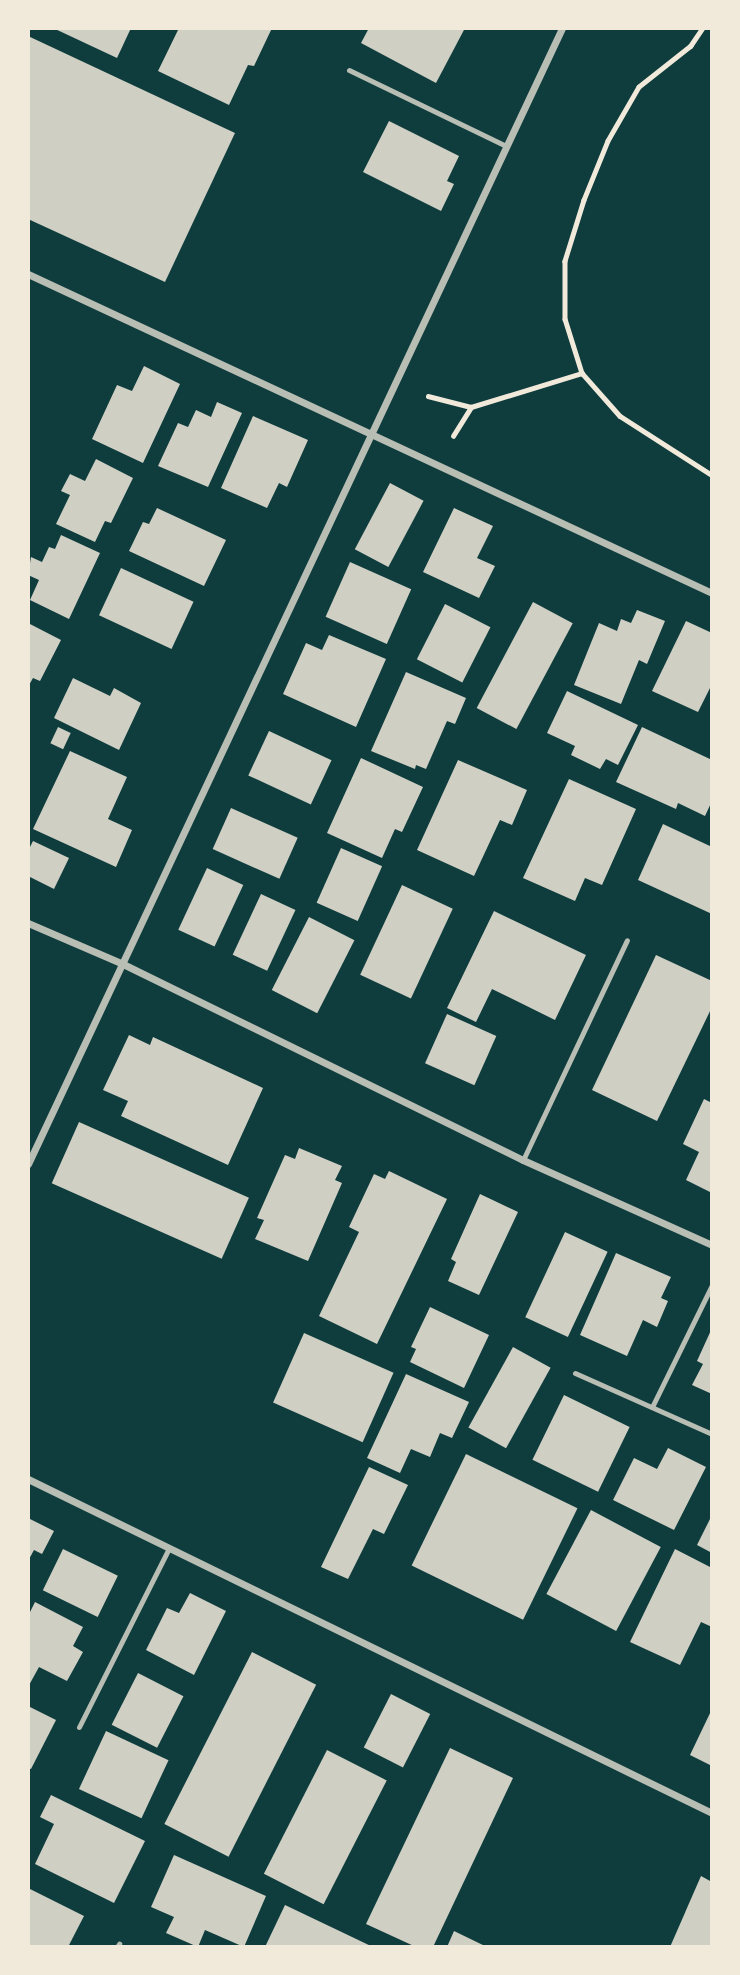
<!DOCTYPE html>
<style>
body{margin:0}
#map{position:relative;width:740px;height:1975px;overflow:hidden;background:#0f3d3e;font-family:"DM Sans",sans-serif}
div>[style]{position:absolute}
.building>*{inset:0;background:#cfcfc3;transform-origin:0 0}
.path>*{height:4.5px;margin:-2.25px;padding:0 2.25px;transform-origin:2.25px;border-radius:2.25px;background:#f1e9da}
.service>*{height:5px;margin:-2.5px;padding:0 2.5px;transform-origin:2.5px;border-radius:2.5px;background:#b8beb3}
.minor>*{height:7px;margin:-3.5px;padding:0 3.5px;transform-origin:3.5px;border-radius:3.5px;background:#b8beb3}
span{translate:-50% -50%;white-space:nowrap;text-align:center;line-height:1.15;-webkit-text-stroke:7px #f1e9da;paint-order:stroke}
.frame{position:absolute;inset:0;border:30px solid #f1e9da;pointer-events:none}
</style>
<div id="map">
<div class="building">
<div style="clip-path:polygon(53px 28px,131px 28px,117px 58px)"></div>
<div style="clip-path:polygon(179px 28px,272px 28px,254px 66px,248px 65px,229px 105px,158px 71px)"></div>
<div style="clip-path:polygon(369px 28px,465px 28px,436px 83px,361px 43px)"></div>
<div style="clip-path:polygon(28px 36px,235px 133px,165px 282px,28px 219px)"></div>
<div style="clip-path:polygon(389px 121px,459px 156px,447px 181px,454px 184px,441px 211px,363px 172px)"></div>
<div style="clip-path:polygon(144px 366px,180px 384px,143px 463px,92px 439px,117px 385px,132px 391px)"></div>
<div style="clip-path:polygon(217px 402px,242px 413px,208px 487px,158px 466px,178px 423px,188px 427px,196px 410px,211px 417px)"></div>
<div style="clip-path:polygon(253px 416px,308px 440px,287px 487px,279px 483px,267px 508px,221px 488px)"></div>
<div style="clip-path:polygon(96px 459px,133px 478px,111px 523px,105px 521px,95px 542px,56px 524px,70px 495px,61px 491px,70px 474px,85px 481px)"></div>
<div style="left:390px;top:483px;width:38px;height:75px;rotate:28deg"></div>
<div style="clip-path:polygon(157px 508px,226px 540px,204px 586px,129px 551px,143px 522px,149px 524px)"></div>
<div style="clip-path:polygon(454px 508px,493px 526px,477px 558px,495px 566px,479px 598px,423px 572px)"></div>
<div style="clip-path:polygon(61px 535px,100px 553px,69px 619px,30px 600px,39px 580px,28px 575px,31px 557px,42px 562px,49px 547px,55px 549px)"></div>
<div style="left:350px;top:562px;width:67px;height:60px;rotate:24deg"></div>
<div style="left:121px;top:568px;width:80px;height:52px;rotate:25deg"></div>
<div style="left:533px;top:602px;width:45px;height:120px;rotate:28deg"></div>
<div style="left:445px;top:604px;width:51px;height:62px;rotate:27deg"></div>
<div style="clip-path:polygon(637px 610px,665px 621px,647px 664px,639px 660px,621px 704px,574px 685px,599px 623px,617px 631px,621px 619px,631px 623px)"></div>
<div style="clip-path:polygon(686px 621px,712px 633px,712px 684px,698px 712px,652px 691px)"></div>
<div style="clip-path:polygon(28px 623px,61px 640px,40px 681px,33px 678px,28px 687px)"></div>
<div style="clip-path:polygon(329px 635px,386px 659px,356px 727px,283px 694px,306px 643px,322px 650px)"></div>
<div style="clip-path:polygon(406px 672px,466px 698px,455px 724px,447px 721px,426px 769px,416px 765px,415px 769px,371px 751px)"></div>
<div style="clip-path:polygon(73px 678px,110px 696px,114px 688px,141px 703px,119px 750px,54px 718px)"></div>
<div style="clip-path:polygon(567px 691px,638px 725px,618px 765px,606px 759px,600px 769px,571px 755px,575px 746px,547px 733px)"></div>
<div style="left:58px;top:727px;width:14px;height:18px;rotate:25deg"></div>
<div style="clip-path:polygon(642px 727px,712px 760px,712px 801px,705px 816px,678px 803px,676px 809px,616px 782px)"></div>
<div style="left:269px;top:731px;width:69px;height:49px;rotate:25deg"></div>
<div style="clip-path:polygon(70px 751px,127px 777px,108px 819px,132px 830px,116px 867px,33px 829px)"></div>
<div style="clip-path:polygon(361px 758px,423px 787px,402px 832px,395px 829px,382px 858px,327px 833px)"></div>
<div style="clip-path:polygon(458px 760px,527px 790px,512px 825px,500px 820px,474px 876px,417px 850px)"></div>
<div style="clip-path:polygon(569px 779px,636px 809px,602px 885px,585px 878px,575px 901px,523px 878px)"></div>
<div style="left:231px;top:808px;width:73px;height:45px;rotate:24deg"></div>
<div style="clip-path:polygon(663px 824px,712px 847px,712px 914px,638px 880px)"></div>
<div style="clip-path:polygon(33px 841px,69px 858px,54px 889px,28px 876px,28px 851px)"></div>
<div style="left:341px;top:848px;width:45px;height:60px;rotate:24deg"></div>
<div style="left:207px;top:868px;width:40px;height:68px;rotate:25deg"></div>
<div style="left:402px;top:885px;width:56px;height:99px;rotate:25deg"></div>
<div style="left:261px;top:894px;width:38px;height:67px;rotate:25deg"></div>
<div style="clip-path:polygon(494px 911px,586px 955px,555px 1020px,492px 989px,476px 1022px,447px 1008px)"></div>
<div style="left:309px;top:917px;width:51px;height:82px;rotate:27deg"></div>
<div style="clip-path:polygon(656px 955px,712px 981px,712px 1007px,657px 1121px,592px 1090px)"></div>
<div style="left:447px;top:1014px;width:54px;height:54px;rotate:24deg"></div>
<div style="clip-path:polygon(129px 1035px,150px 1045px,153px 1037px,263px 1088px,228px 1165px,121px 1116px,128px 1101px,103px 1090px)"></div>
<div style="clip-path:polygon(704px 1099px,712px 1103px,712px 1193px,686px 1180px,699px 1152px,683px 1144px)"></div>
<div style="left:79px;top:1122px;width:186px;height:67px;rotate:24deg"></div>
<div style="clip-path:polygon(299px 1148px,342px 1166px,335px 1180px,342px 1183px,308px 1261px,255px 1239px,264px 1220px,257px 1218px,285px 1155px,295px 1159px)"></div>
<div style="clip-path:polygon(389px 1171px,447px 1199px,377px 1344px,319px 1316px,359px 1232px,349px 1227px,374px 1174px,385px 1179px)"></div>
<div style="clip-path:polygon(480px 1194px,518px 1212px,479px 1295px,448px 1281px,456px 1262px,451px 1259px)"></div>
<div style="left:565px;top:1232px;width:47px;height:94px;rotate:25deg"></div>
<div style="clip-path:polygon(616px 1253px,671px 1277px,661px 1298px,668px 1301px,657px 1327px,643px 1320px,627px 1356px,580px 1335px)"></div>
<div style="clip-path:polygon(430px 1307px,489px 1335px,464px 1388px,410px 1362px,416px 1349px,411px 1347px)"></div>
<div style="clip-path:polygon(712px 1328px,712px 1394px,692px 1385px,703px 1364px,697px 1361px)"></div>
<div style="left:304px;top:1333px;width:98px;height:76px;rotate:24deg"></div>
<div style="left:513px;top:1347px;width:43px;height:92px;rotate:29deg"></div>
<div style="clip-path:polygon(406px 1374px,469px 1402px,452px 1438px,440px 1433px,430px 1457px,411px 1449px,400px 1473px,367px 1458px)"></div>
<div style="left:564px;top:1395px;width:73px;height:72px;rotate:26deg"></div>
<div style="clip-path:polygon(668px 1448px,706px 1467px,674px 1530px,613px 1500px,634px 1458px,657px 1469px)"></div>
<div style="left:466px;top:1454px;width:124px;height:124px;rotate:26deg"></div>
<div style="clip-path:polygon(369px 1467px,408px 1485px,384px 1534px,373px 1529px,348px 1579px,321px 1567px)"></div>
<div style="left:591px;top:1510px;width:79px;height:95px;rotate:28deg"></div>
<div style="clip-path:polygon(712px 1515px,712px 1553px,697px 1545px)"></div>
<div style="clip-path:polygon(28px 1518px,54px 1531px,42px 1554px,34px 1550px,28px 1561px)"></div>
<div style="left:63px;top:1549px;width:61px;height:46px;rotate:26deg"></div>
<div style="clip-path:polygon(675px 1549px,712px 1568px,712px 1627px,701px 1622px,680px 1665px,630px 1642px)"></div>
<div style="clip-path:polygon(190px 1593px,226px 1611px,194px 1675px,146px 1650px,167px 1608px,179px 1613px)"></div>
<div style="clip-path:polygon(35px 1602px,83px 1627px,73px 1646px,83px 1652px,67px 1681px,39px 1667px,28px 1687px,28px 1616px)"></div>
<div style="left:252px;top:1652px;width:72px;height:193px;rotate:27deg"></div>
<div style="left:138px;top:1673px;width:51px;height:58px;rotate:27deg"></div>
<div style="left:391px;top:1694px;width:44px;height:60px;rotate:27deg"></div>
<div style="clip-path:polygon(28px 1706px,56px 1720px,31px 1769px,28px 1768px)"></div>
<div style="clip-path:polygon(712px 1709px,712px 1766px,690px 1755px)"></div>
<div style="left:106px;top:1731px;width:69px;height:64px;rotate:25deg"></div>
<div style="clip-path:polygon(450px 1748px,513px 1778px,433px 1947px,416px 1947px,366px 1924px)"></div>
<div style="left:327px;top:1750px;width:67px;height:139px;rotate:27deg"></div>
<div style="clip-path:polygon(51px 1795px,145px 1841px,114px 1903px,35px 1864px,54px 1824px,40px 1817px)"></div>
<div style="clip-path:polygon(174px 1855px,266px 1896px,244px 1947px,205px 1930px,198px 1947px,166px 1933px,174px 1917px,151px 1907px)"></div>
<div style="clip-path:polygon(701px 1876px,712px 1882px,712px 1947px,670px 1947px)"></div>
<div style="clip-path:polygon(28px 1888px,84px 1916px,68px 1947px,28px 1947px)"></div>
<div style="clip-path:polygon(285px 1905px,373px 1947px,265px 1947px)"></div>
<div style="clip-path:polygon(454px 1931px,487px 1947px,447px 1947px)"></div>
</div>
<div class="path">
<div style="left:703px;top:28px;width:22px;rotate:124deg"></div>
<div style="left:691px;top:46px;width:66px;rotate:141.7deg"></div>
<div style="left:639px;top:87px;width:62px;rotate:119.9deg"></div>
<div style="left:608px;top:141px;width:64px;rotate:112.1deg"></div>
<div style="left:584px;top:200px;width:64px;rotate:107.3deg"></div>
<div style="left:565px;top:261px;width:58px;rotate:90deg"></div>
<div style="left:565px;top:319px;width:57px;rotate:72.5deg"></div>
<div style="left:582px;top:373px;width:57px;rotate:48.5deg"></div>
<div style="left:620px;top:416px;width:109px;rotate:32.7deg"></div>
<div style="left:428px;top:396px;width:44px;rotate:14.3deg"></div>
<div style="left:471px;top:407px;width:116px;rotate:-17deg"></div>
<div style="left:453px;top:436px;width:34px;rotate:-58deg"></div>
</div>
<div class="service">
<div style="left:349px;top:70px;width:174px;rotate:25.8deg"></div>
<div style="left:523px;top:1160px;width:243px;rotate:-64.7deg"></div>
<div style="left:575px;top:1373px;width:150px;rotate:24deg"></div>
<div style="left:652px;top:1407px;width:136px;rotate:-63.8deg"></div>
<div style="left:79px;top:1727px;width:200px;rotate:-63.3deg"></div>
<div style="left:117px;top:1947px;width:4px;rotate:-56deg"></div>
</div>
<div class="minor">
<div style="left:28px;top:274px;width:755px;rotate:25deg"></div>
<div style="left:28px;top:923px;width:103px;rotate:23.3deg"></div>
<div style="left:123px;top:964px;width:445px;rotate:26.1deg"></div>
<div style="left:523px;top:1160px;width:207px;rotate:24.2deg"></div>
<div style="left:28px;top:1164px;width:1255px;rotate:-64.82deg"></div>
<div style="left:28px;top:1479px;width:761px;rotate:26.03deg"></div>
</div>
<div class="frame"></div>
</div>
